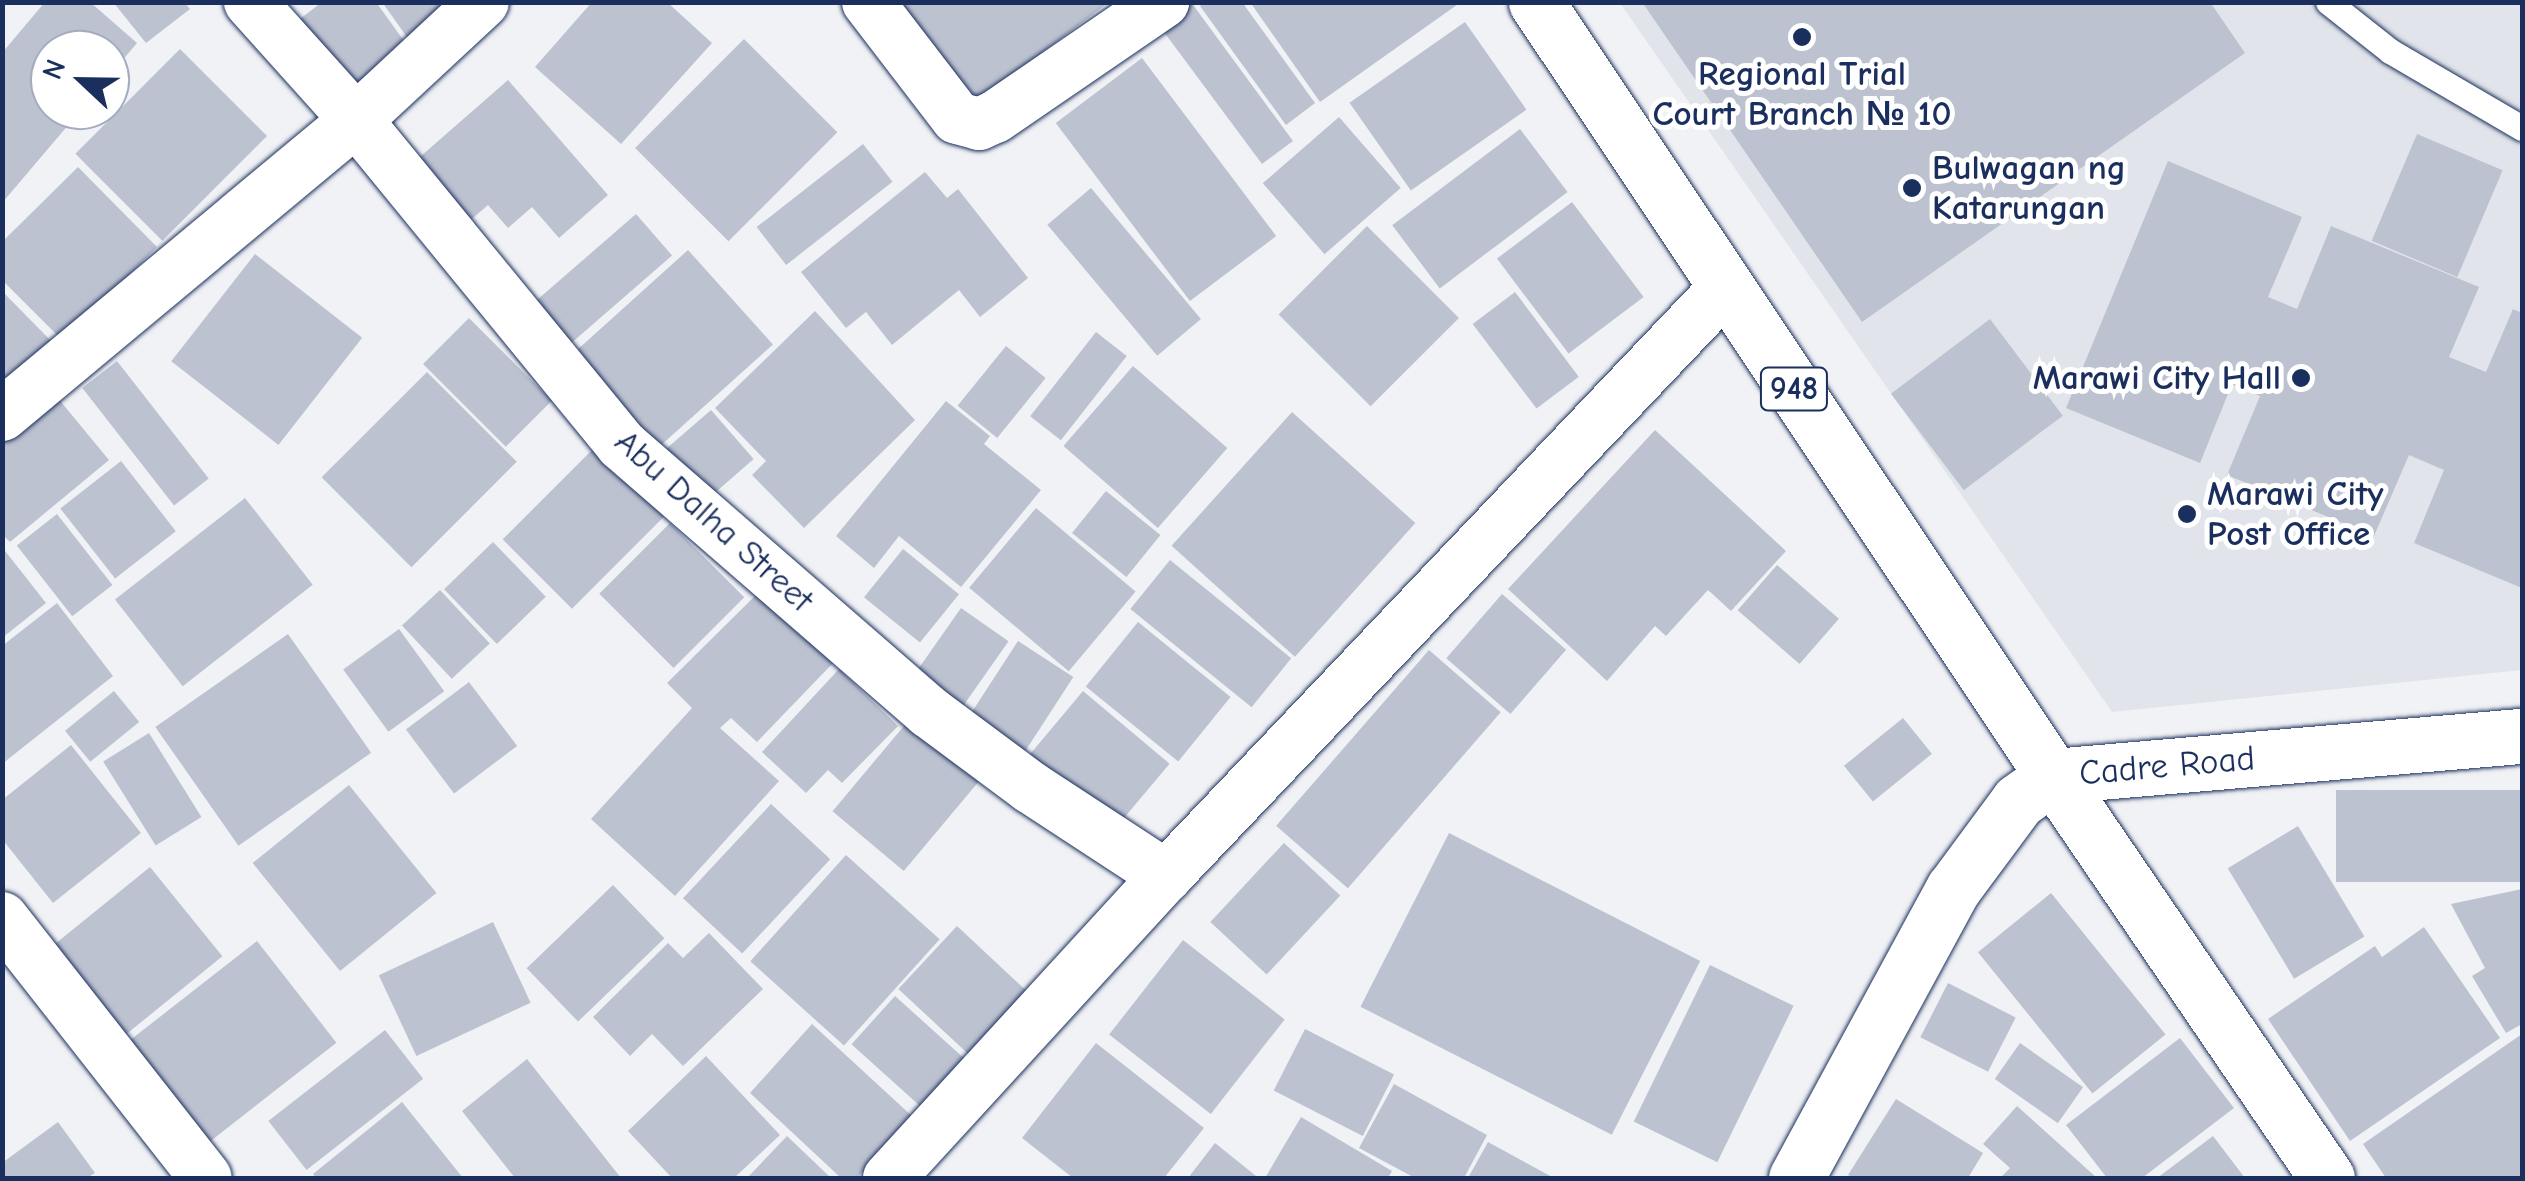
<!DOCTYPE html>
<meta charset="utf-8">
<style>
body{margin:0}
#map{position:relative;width:2525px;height:1181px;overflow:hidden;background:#f1f2f5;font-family:"Comic Neue",sans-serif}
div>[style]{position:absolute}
.built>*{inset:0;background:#e1e4ea}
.building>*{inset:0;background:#bcc2d0;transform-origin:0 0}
.roads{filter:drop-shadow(0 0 2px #1b2f5e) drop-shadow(0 0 2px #1b2f5e)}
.lane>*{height:25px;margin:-12.5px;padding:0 12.5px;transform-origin:12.5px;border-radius:12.5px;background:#fff}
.street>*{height:52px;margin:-26px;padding:0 26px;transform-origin:26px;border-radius:26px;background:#fff}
.secondary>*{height:55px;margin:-27.5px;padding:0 27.5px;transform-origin:27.5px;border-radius:27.5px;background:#fff}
.primary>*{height:55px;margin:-27.5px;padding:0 27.5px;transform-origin:27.5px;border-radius:27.5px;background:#fff}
.dots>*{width:28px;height:28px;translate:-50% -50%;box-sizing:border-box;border:5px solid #fff;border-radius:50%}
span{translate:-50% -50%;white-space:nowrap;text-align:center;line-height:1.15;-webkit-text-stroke:10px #fff;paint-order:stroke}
.shield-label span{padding:2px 8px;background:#fff;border:2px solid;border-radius:8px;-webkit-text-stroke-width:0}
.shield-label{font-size:32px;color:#1b2f5e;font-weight:700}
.poi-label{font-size:35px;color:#1b2f5e;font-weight:700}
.left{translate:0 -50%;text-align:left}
.right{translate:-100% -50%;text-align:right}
.street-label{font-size:35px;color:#1b2f5e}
.frame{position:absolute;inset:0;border:5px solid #1b2f5e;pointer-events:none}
.north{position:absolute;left:30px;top:30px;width:100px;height:100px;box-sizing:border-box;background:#fff;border:2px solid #a4acbf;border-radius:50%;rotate:292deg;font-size:28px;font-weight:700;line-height:40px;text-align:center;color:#1b2f5e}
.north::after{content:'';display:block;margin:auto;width:35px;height:45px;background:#1b2f5e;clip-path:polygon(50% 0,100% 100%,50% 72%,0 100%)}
</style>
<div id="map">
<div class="built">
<div style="clip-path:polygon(1620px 3px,2522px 3px,2522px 670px,2112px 712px)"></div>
</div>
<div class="building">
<div style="clip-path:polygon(45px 2px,90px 2px,137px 43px,110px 75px,110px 50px,50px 50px,50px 110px,81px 110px,2px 203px,2px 53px)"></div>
<div style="clip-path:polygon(113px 2px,184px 2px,190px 9px,146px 43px)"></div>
<div style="clip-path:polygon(322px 2px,376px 2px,409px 48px,346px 92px,291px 26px)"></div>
<div style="clip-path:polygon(382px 2px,475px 2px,414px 47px)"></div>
<div style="clip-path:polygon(592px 2px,667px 2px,712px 43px,621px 144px,535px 67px)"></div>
<div style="clip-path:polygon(900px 2px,1109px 2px,974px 104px)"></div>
<div style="clip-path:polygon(1186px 2px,1191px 2px,1293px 141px,1262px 164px,1158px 24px)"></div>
<div style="clip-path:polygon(1204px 2px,1242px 2px,1315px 103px,1286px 125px,1200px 6px)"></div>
<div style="clip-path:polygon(1250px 2px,1461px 2px,1320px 102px)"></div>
<div style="clip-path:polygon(1642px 2px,2210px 2px,2245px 53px,1862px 322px)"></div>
<div style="left:1465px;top:22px;width:107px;height:141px;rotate:55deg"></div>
<div style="left:744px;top:39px;width:132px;height:154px;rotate:45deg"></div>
<div style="left:180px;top:49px;width:123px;height:148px;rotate:45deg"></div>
<div style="left:1142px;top:58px;width:223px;height:108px;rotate:53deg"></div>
<div style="clip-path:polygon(508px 80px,608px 195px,559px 238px,532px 207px,508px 228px,488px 205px,466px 224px,413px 163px)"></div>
<div style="left:1339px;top:117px;width:94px;height:101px;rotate:49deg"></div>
<div style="left:1520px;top:129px;width:79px;height:160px;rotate:53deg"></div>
<div style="left:2417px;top:134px;width:93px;height:116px;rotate:23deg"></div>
<div style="left:863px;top:144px;width:48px;height:135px;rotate:52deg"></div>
<div style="clip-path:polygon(2168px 161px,2302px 217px,2268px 297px,2297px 309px,2331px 226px,2479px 287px,2449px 357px,2486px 372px,2513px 309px,2522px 313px,2522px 588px,2414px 543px,2444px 470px,2409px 455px,2374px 536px,2227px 475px,2260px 396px,2232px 384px,2200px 463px,2066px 408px)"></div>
<div style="clip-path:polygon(78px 167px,157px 247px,63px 341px,2px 280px,2px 242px)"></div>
<div style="clip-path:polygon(925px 172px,947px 198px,958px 189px,1028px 278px,980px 317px,959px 290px,892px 345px,866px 312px,846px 328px,801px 272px)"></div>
<div style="left:1091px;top:188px;width:171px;height:57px;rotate:50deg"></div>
<div style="left:1572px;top:202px;width:119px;height:94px;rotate:53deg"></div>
<div style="left:636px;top:214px;width:55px;height:148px;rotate:49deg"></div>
<div style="left:1367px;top:226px;width:130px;height:125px;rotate:45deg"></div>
<div style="left:688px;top:250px;width:127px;height:162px;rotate:48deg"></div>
<div style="left:255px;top:254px;width:136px;height:136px;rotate:38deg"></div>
<div style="clip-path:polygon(2px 291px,58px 348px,2px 404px)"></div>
<div style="left:1515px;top:292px;width:106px;height:53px;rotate:53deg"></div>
<div style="clip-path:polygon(815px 311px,915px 420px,804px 528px,752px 475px,766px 461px,715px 408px)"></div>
<div style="left:469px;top:318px;width:117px;height:65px;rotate:45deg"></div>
<div style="left:1990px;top:319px;width:121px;height:124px;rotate:53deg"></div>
<div style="left:1096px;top:332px;width:39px;height:107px;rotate:38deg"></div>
<div style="left:1006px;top:346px;width:51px;height:77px;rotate:39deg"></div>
<div style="left:117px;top:361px;width:149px;height:44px;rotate:52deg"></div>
<div style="left:1133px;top:366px;width:125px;height:106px;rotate:41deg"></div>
<div style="left:427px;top:372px;width:127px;height:149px;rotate:45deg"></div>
<div style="clip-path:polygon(52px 391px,109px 460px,10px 542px,2px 534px,2px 432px)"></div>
<div style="clip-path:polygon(946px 401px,990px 436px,984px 444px,1041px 490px,961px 587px,899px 536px,874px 568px,836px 536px)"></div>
<div style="left:711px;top:410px;width:65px;height:68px;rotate:49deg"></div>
<div style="left:1292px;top:412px;width:166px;height:180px;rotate:42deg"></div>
<div style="clip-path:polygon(1655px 430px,1786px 551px,1731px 611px,1708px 590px,1666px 636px,1655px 626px,1607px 681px,1508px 589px)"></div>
<div style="left:596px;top:446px;width:98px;height:132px;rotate:45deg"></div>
<div style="left:121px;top:461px;width:89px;height:77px;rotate:52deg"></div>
<div style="left:1106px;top:491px;width:70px;height:54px;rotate:39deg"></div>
<div style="left:245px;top:498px;width:110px;height:165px;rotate:52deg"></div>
<div style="left:1036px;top:508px;width:130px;height:104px;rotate:40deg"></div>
<div style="left:57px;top:514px;width:90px;height:51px;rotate:52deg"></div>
<div style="left:670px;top:523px;width:105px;height:100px;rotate:45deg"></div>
<div style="left:493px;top:542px;width:76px;height:68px;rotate:46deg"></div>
<div style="clip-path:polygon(2px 547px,46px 603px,2px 638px)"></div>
<div style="left:903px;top:549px;width:72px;height:62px;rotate:39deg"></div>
<div style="left:1170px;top:560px;width:156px;height:63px;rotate:39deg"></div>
<div style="left:1777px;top:565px;width:82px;height:60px;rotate:41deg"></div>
<div style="left:440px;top:590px;width:73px;height:52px;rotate:47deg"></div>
<div style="clip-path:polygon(760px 591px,833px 663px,757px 742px,731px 718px,720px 728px,779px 781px,675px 896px,591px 819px,692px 708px,667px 683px)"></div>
<div style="left:1502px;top:594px;width:85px;height:85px;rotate:41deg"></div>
<div style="clip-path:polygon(57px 603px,113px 676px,2px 764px,2px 646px)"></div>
<div style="left:961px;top:608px;width:58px;height:95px;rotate:35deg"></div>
<div style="left:1138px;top:622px;width:119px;height:83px;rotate:39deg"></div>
<div style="left:399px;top:629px;width:77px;height:69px;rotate:54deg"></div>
<div style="left:288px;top:634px;width:145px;height:162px;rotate:55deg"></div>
<div style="left:1018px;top:641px;width:66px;height:99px;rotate:33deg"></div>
<div style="left:1429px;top:650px;width:95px;height:233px;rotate:41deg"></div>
<div style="clip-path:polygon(839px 669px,898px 726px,842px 783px,828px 770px,806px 793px,762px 752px)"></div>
<div style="left:469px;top:682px;width:80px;height:79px;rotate:53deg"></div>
<div style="left:114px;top:691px;width:40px;height:63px;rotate:51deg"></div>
<div style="left:1083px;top:691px;width:113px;height:86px;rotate:40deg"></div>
<div style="left:1903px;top:718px;width:46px;height:76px;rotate:51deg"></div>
<div style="left:909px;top:720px;width:93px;height:119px;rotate:40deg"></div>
<div style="left:149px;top:733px;width:99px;height:54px;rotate:58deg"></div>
<div style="clip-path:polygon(71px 745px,141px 833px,53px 903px,2px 839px,2px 800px)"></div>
<div style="left:349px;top:785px;width:139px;height:124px;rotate:51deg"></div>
<div style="left:2522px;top:790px;width:92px;height:186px;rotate:90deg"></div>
<div style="left:771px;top:804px;width:81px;height:129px;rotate:43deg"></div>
<div style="left:2298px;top:826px;width:129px;height:82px;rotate:59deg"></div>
<div style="left:1449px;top:833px;width:282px;height:195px;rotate:27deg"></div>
<div style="left:1284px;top:843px;width:77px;height:108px;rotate:43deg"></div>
<div style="left:846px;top:855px;width:126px;height:143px;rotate:42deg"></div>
<div style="left:150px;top:867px;width:115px;height:133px;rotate:51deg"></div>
<div style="left:613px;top:885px;width:74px;height:120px;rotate:46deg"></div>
<div style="clip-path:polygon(2522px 889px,2522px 1024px,2506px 1033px,2472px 976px,2485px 968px,2451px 904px)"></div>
<div style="left:2051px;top:893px;width:182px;height:94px;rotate:51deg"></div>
<div style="left:493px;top:922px;width:89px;height:126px;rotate:65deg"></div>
<div style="left:957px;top:926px;width:100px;height:86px;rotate:43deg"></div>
<div style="clip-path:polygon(2424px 927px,2500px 1038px,2350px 1141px,2268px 1019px,2375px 946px,2382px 957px)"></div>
<div style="clip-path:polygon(709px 933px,763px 989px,683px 1066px,652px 1034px,630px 1056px,593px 1017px,668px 943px,683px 958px)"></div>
<div style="left:1183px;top:940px;width:129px;height:120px;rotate:38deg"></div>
<div style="left:257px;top:941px;width:129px;height:162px;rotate:52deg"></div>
<div style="left:1710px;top:965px;width:93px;height:174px;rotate:26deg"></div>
<div style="left:1948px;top:983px;width:76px;height:61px;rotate:27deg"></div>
<div style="left:895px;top:996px;width:97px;height:65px;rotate:42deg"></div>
<div style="clip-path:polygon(812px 1024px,913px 1117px,857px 1178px,841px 1178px,750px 1093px)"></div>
<div style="left:1305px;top:1029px;width:100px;height:69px;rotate:27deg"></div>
<div style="left:385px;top:1030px;width:62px;height:148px;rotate:52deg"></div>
<div style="clip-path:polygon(2522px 1034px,2522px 1178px,2386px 1178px,2363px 1144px)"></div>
<div style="clip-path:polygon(2180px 1038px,2234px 1108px,2142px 1178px,2107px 1178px,2066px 1125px)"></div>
<div style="clip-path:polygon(1096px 1043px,1204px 1128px,1164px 1178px,1073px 1178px,1022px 1138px)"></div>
<div style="left:2020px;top:1043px;width:77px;height:44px;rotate:35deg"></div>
<div style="clip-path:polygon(706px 1056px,780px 1135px,734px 1178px,672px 1178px,628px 1131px)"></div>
<div style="clip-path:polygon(527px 1059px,621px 1178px,515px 1178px,462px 1111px)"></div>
<div style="clip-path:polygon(1394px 1084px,1487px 1135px,1464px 1178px,1415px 1178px,1359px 1148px)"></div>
<div style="clip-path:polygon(1896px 1099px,1983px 1153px,1968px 1178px,1854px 1178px,1848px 1175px)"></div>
<div style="clip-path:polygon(402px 1102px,463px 1178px,316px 1178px,313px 1174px)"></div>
<div style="clip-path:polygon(2017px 1106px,2097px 1178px,2000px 1178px,2010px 1168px,1983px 1144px)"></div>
<div style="clip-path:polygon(1301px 1117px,1392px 1171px,1388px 1178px,1265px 1178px)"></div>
<div style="clip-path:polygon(58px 1122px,95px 1173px,87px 1178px,2px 1178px,2px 1163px)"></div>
<div style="clip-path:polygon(787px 1136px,831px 1178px,747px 1178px)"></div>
<div style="clip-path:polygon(2213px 1136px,2245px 1178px,2157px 1178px)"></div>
<div style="clip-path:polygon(1488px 1142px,1554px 1178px,1468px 1178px)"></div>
<div style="clip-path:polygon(1215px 1143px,1256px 1176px,1254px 1178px,1188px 1178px)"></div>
</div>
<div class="roads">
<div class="lane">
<div style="left:2328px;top:2px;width:79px;rotate:38.3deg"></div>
<div style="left:2390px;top:51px;width:153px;rotate:30.3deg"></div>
</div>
<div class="street">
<div style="left:250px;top:2px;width:159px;rotate:48.1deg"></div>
<div style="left:356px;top:120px;width:420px;rotate:50.7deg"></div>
<div style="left:622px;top:445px;width:407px;rotate:41deg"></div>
<div style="left:929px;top:712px;width:126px;rotate:36.6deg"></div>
<div style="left:1030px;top:787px;width:163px;rotate:33.2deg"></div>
<div style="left:868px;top:2px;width:146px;rotate:52.5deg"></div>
<div style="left:957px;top:118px;width:23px;rotate:15deg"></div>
<div style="left:979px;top:124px;width:17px;rotate:-24deg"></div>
<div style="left:995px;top:117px;width:204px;rotate:-34.4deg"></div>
<div style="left:2px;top:415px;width:461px;rotate:-39.8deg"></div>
<div style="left:356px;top:120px;width:173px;rotate:-42.9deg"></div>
<div style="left:2px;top:918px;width:330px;rotate:51.9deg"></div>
<div style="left:889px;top:1178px;width:410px;rotate:-47.5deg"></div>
<div style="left:1166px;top:876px;width:813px;rotate:-46.45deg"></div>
</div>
<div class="secondary">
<div style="left:1796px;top:1178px;width:329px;rotate:-61.5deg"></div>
<div style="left:1953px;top:889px;width:109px;rotate:-53.5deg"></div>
<div style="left:2018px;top:801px;width:43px;rotate:-35.5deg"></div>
<div style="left:2053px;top:776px;width:486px;rotate:55.7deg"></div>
</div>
<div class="primary">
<div style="left:1536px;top:2px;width:931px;rotate:56.26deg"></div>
<div style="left:2053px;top:776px;width:471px;rotate:-4.9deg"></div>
</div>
</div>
<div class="dots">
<div style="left:1802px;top:37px;background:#1b2f5e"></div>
<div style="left:1912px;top:188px;background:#1b2f5e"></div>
<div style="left:2301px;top:378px;background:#1b2f5e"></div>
<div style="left:2187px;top:514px;background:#1b2f5e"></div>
</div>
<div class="shield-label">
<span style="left:1794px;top:389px">948</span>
</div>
<div class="poi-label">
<span style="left:1802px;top:94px">Regional Trial<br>Court Branch № 10</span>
<span class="left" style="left:1932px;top:188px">Bulwagan ng<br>Katarungan</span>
<span class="right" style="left:2281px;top:378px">Marawi City Hall</span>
<span class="left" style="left:2207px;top:514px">Marawi City<br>Post Office</span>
</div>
<div class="street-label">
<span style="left:714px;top:521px;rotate:42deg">Abu Dalha Street</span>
<span style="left:2167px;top:766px;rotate:-5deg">Cadre Road</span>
</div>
<div class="frame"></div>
<div class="north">N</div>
</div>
